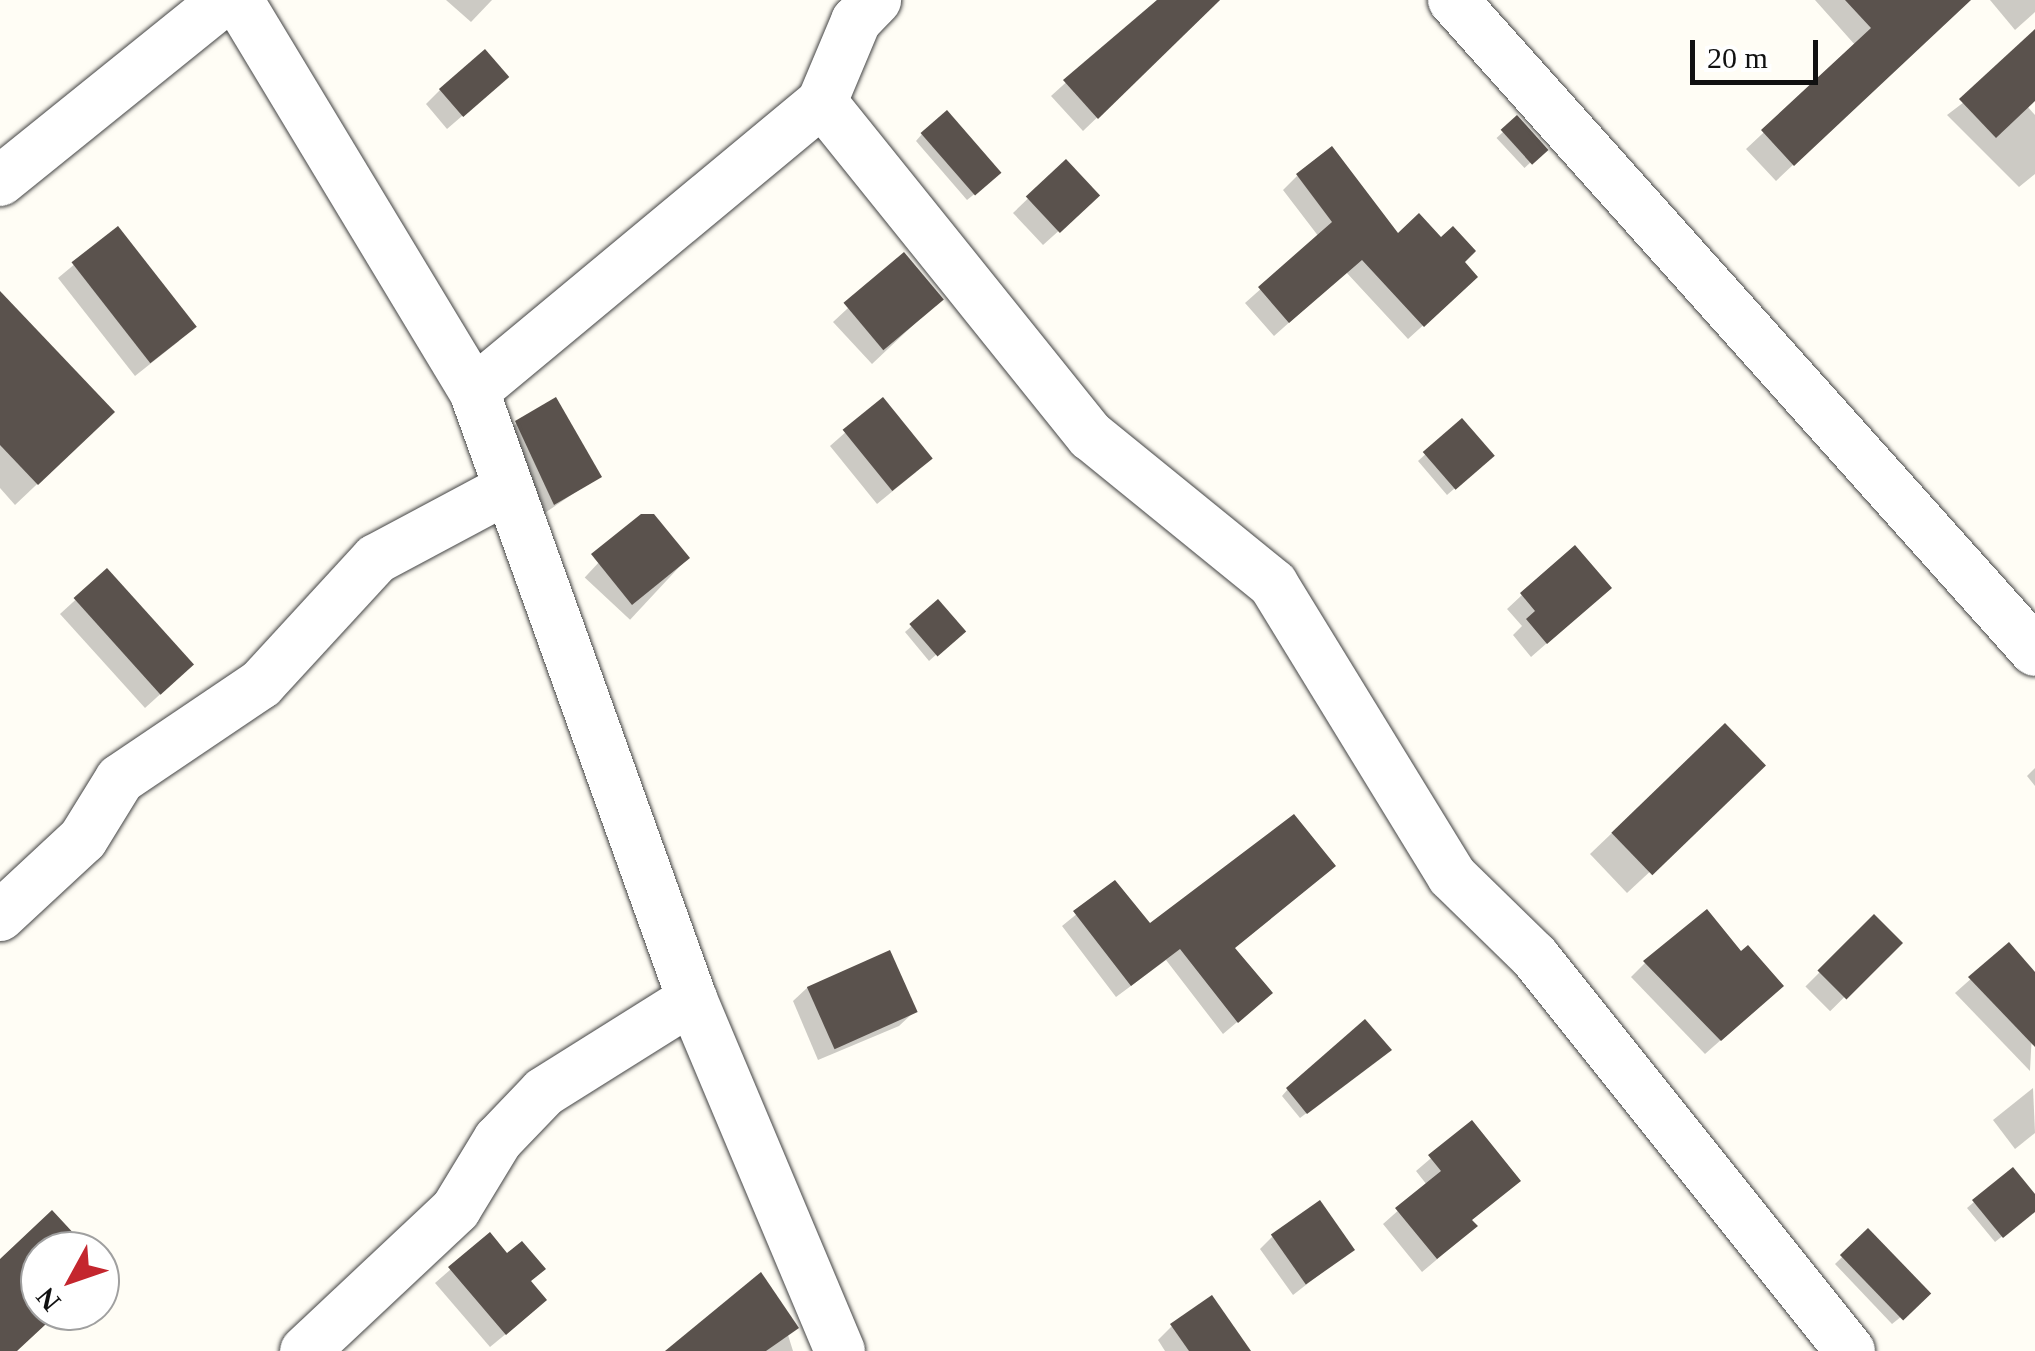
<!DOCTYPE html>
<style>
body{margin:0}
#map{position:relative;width:2035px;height:1351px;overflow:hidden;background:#fffdf5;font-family:"Times New Roman",serif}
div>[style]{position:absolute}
.shadow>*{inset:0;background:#0003;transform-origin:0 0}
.building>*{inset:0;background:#5a524d;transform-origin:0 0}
.roads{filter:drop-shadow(0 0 2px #444) drop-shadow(0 0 2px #444)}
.minor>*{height:50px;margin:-25px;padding:0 25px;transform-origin:25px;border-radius:25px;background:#fff}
span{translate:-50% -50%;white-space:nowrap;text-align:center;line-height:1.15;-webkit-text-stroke:10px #fff;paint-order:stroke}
.north{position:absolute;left:20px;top:1231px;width:100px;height:100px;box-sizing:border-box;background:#fff;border:2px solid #a0a0a0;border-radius:50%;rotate:230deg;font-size:28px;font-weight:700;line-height:40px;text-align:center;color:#111}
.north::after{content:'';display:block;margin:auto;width:35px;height:45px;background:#c4262e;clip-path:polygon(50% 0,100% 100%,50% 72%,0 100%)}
.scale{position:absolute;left:1690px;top:40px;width:128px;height:45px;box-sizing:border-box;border:5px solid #111;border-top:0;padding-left:12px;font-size:30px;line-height:35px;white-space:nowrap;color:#111;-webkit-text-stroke:8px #fff;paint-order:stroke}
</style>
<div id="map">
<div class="shadow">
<div style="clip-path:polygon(446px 0,492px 0,471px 22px)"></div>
<div style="clip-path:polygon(1157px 0,1220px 0,1083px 131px,1051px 96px)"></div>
<div style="clip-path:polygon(1815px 0,1968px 0,1776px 181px,1746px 149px,1856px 46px)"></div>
<div style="clip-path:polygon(1990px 0,2035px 0,2035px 12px,2015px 30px)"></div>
<div style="clip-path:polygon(2035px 48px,2035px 99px,2027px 106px,2035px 115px,2035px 174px,2019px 187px,1947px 115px)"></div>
<div style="clip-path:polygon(440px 90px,491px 91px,447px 129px,426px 104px)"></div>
<div style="left:1517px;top:119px;width:41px;height:28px;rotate:47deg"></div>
<div style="clip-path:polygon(922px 134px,992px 180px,967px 200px,916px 141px)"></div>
<div style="clip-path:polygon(1066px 162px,1083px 209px,1043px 245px,1013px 213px)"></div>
<div style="clip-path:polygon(1297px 176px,1398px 236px,1441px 240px,1462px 262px,1461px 291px,1408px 339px,1346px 272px,1274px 336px,1245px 303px,1319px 237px,1283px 190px)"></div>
<div style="clip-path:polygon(117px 229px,179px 341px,135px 376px,58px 278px)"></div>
<div style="clip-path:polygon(904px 256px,926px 313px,872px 364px,833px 322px)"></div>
<div style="clip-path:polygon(0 307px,91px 433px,15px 505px,0 488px)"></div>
<div style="clip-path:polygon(882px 400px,916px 472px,877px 504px,830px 446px)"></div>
<div style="clip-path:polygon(1462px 421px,1485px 462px,1447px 495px,1418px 461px)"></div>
<div style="clip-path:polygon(517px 423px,599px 476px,539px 517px,502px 437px)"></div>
<div style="left:642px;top:516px;width:62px;height:84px;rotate:43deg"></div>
<div style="clip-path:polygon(107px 571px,177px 679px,145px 708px,60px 614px)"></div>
<div style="clip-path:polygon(1522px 595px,1594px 602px,1531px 657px,1513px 635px,1522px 626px,1507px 609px)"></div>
<div style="clip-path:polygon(938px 603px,956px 637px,929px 661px,905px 632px)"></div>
<div style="clip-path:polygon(2035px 768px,2035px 786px,2027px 776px)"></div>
<div style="clip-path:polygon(1741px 787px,1627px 893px,1590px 854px,1612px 833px)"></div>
<div style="clip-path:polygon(1115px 883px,1149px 927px,1233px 950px,1256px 1006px,1223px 1034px,1166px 960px,1116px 997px,1062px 926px)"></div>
<div style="left:1874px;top:918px;width:35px;height:97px;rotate:45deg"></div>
<div style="clip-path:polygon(2009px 945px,2035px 975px,2030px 1071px,1955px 993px)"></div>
<div style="clip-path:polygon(1741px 955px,1766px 1000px,1705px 1054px,1631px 977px,1645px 963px)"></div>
<div style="clip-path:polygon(808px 987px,914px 1012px,899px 1026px,818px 1060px,793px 1001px)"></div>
<div style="clip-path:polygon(1382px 1056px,1300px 1118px,1282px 1096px,1288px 1089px)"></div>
<div style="clip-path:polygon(2033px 1088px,2035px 1133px,2015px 1149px,1993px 1120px)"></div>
<div style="clip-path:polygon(1471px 1124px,1470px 1221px,1460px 1240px,1422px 1272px,1383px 1224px,1427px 1185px,1416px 1171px)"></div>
<div style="clip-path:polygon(2035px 1198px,2035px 1210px,1995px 1242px,1967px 1208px,1974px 1202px)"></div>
<div style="clip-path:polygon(1868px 1232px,1922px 1300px,1892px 1324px,1835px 1264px)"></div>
<div style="clip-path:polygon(489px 1236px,529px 1282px,530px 1314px,490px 1347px,435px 1283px)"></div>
<div style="clip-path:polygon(1273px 1236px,1352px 1249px,1293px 1295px,1260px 1249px)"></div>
<div style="clip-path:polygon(1172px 1326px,1248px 1351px,1165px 1351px,1158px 1340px)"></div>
<div style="clip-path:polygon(788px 1335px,793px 1351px,669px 1351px)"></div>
</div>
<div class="building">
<div style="clip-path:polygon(1157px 0,1220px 0,1098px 119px,1063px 80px)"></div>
<div style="clip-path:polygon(1845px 0,1971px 0,1794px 166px,1761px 130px,1871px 28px)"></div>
<div style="clip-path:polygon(2035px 29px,2035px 101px,1996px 138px,1959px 99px)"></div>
<div style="left:485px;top:49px;width:37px;height:61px;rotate:49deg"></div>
<div style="left:947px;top:110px;width:83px;height:35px;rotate:49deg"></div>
<div style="left:1517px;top:115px;width:47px;height:22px;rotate:48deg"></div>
<div style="clip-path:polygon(1332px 146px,1398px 233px,1419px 213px,1441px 237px,1453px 226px,1476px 251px,1465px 262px,1478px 277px,1424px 327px,1362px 260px,1289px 323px,1258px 287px,1332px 222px,1296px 174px)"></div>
<div style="left:1066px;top:159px;width:50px;height:55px;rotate:47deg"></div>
<div style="left:118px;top:226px;width:128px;height:59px;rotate:52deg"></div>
<div style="left:904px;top:252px;width:62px;height:79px;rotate:50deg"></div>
<div style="clip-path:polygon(0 291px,115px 412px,38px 485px,0 445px)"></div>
<div style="clip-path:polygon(556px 397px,602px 477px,554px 505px,515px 421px)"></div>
<div style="left:883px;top:397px;width:79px;height:52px;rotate:51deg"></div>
<div style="left:1462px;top:418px;width:50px;height:52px;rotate:49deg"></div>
<div style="clip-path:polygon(641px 514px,654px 514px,690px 558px,632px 605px,591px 554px)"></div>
<div style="clip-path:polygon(1575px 545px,1612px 588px,1547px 644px,1526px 619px,1535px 611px,1520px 593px)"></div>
<div style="left:107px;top:568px;width:130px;height:45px;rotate:48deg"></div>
<div style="left:938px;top:599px;width:43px;height:38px;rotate:49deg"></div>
<div style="left:1725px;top:723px;width:59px;height:158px;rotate:46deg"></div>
<div style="clip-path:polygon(1294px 814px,1336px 866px,1235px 948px,1273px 993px,1238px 1023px,1180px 949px,1131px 986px,1073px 911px,1115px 880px,1150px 923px)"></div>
<div style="clip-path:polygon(1707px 909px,1741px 951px,1748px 945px,1784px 986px,1721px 1041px,1643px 961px)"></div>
<div style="left:1874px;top:914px;width:41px;height:80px;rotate:45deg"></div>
<div style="clip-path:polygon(2009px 942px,2035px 972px,2035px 1047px,1968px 977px)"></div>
<div style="left:890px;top:950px;width:68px;height:91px;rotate:66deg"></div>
<div style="clip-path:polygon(1365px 1019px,1392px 1050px,1307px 1114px,1286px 1088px)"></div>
<div style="clip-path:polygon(1472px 1120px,1521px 1181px,1472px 1220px,1478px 1226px,1437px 1259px,1395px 1208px,1441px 1171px,1428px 1155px)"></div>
<div style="clip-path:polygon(2013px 1167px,2035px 1194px,2035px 1212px,2003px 1238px,1972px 1200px)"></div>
<div style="left:1320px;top:1200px;width:61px;height:60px;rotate:55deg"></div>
<div style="clip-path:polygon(52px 1210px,90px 1251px,40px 1251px,40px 1311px,60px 1311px,17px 1351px,0 1351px,0 1259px)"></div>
<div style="left:1868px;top:1228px;width:91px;height:39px;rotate:46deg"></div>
<div style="clip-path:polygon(490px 1232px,507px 1253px,522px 1241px,546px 1269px,531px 1281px,547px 1300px,506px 1335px,448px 1267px)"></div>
<div style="clip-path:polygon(761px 1272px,799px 1328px,766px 1351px,665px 1351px)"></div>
<div style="clip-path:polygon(1212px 1295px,1251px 1351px,1189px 1351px,1170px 1324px)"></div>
</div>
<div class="roads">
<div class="minor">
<div style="left:238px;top:0;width:457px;rotate:58.9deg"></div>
<div style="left:474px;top:391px;width:646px;rotate:70.27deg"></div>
<div style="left:692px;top:999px;width:382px;rotate:67.2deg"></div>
<div style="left:1453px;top:0;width:873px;rotate:48.2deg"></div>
<div style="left:822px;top:102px;width:429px;rotate:51.2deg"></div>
<div style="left:1091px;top:436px;width:235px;rotate:39.1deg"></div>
<div style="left:1273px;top:584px;width:342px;rotate:58.5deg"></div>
<div style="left:1452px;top:876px;width:115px;rotate:44.3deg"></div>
<div style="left:1534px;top:956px;width:506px;rotate:51.34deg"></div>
<div style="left:0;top:181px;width:288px;rotate:-38.9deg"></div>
<div style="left:474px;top:391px;width:452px;rotate:-39.7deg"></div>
<div style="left:822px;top:102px;width:88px;rotate:-67.2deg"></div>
<div style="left:856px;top:21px;width:29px;rotate:-46deg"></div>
<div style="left:0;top:916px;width:113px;rotate:-42.9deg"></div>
<div style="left:83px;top:839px;width:70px;rotate:-58.3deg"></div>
<div style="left:120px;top:779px;width:170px;rotate:-34deg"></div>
<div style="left:261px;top:684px;width:170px;rotate:-47.4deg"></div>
<div style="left:376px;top:559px;width:149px;rotate:-28.1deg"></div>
<div style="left:305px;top:1351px;width:207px;rotate:-43.2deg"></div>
<div style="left:456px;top:1209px;width:81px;rotate:-58.7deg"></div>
<div style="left:498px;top:1140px;width:66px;rotate:-46.2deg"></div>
<div style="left:544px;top:1092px;width:175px;rotate:-32.1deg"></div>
</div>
</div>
<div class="north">N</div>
<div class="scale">20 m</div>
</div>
